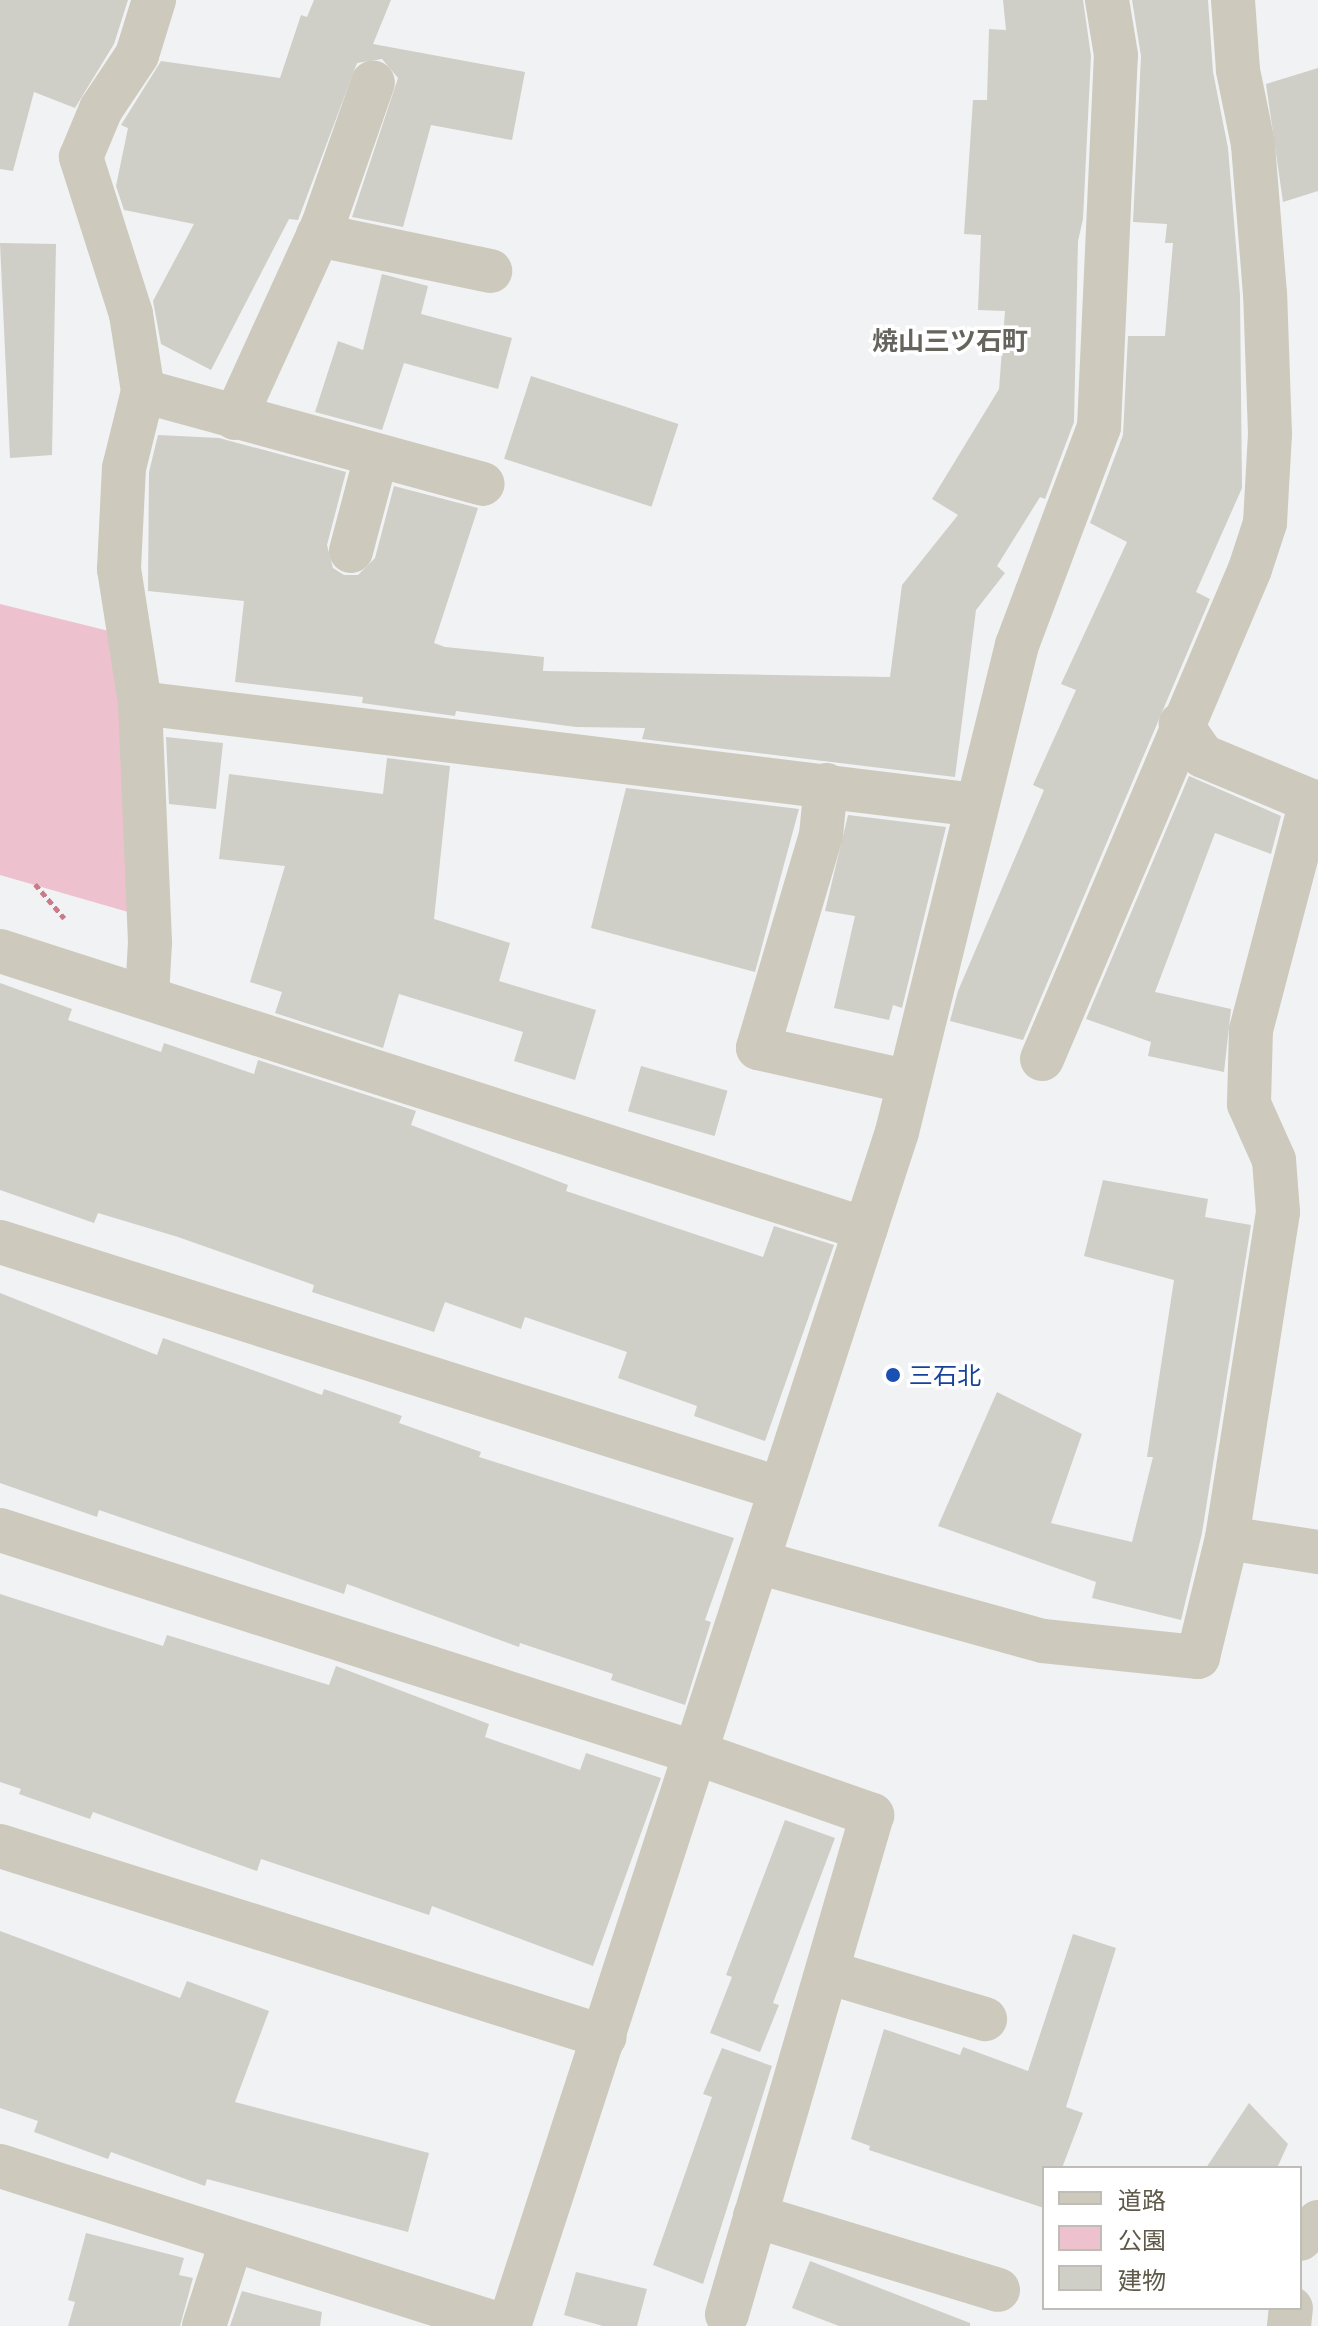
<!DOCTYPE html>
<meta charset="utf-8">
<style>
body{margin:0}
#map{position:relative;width:1318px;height:2326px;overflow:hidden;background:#f1f2f3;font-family:"Golos Text","Noto Sans JP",sans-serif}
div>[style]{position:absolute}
.green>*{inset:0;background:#eec1ce}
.building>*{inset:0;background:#cfcfc8;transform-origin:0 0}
.path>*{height:5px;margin-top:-2.5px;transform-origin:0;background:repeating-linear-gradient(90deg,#cb7a88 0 6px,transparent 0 10px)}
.minor>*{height:44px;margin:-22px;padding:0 22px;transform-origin:22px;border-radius:22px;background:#cdc9bd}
.dots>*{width:22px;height:22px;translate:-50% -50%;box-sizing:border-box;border:4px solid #fff;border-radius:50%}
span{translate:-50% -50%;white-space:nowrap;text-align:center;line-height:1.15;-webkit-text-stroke:7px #fff;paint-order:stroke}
.transit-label{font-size:24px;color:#164399}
.left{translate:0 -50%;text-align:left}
.neighbourhood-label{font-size:26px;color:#65645d;font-weight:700}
.legend{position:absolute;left:1042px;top:2166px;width:260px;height:144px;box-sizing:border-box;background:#fff;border:2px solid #bfbdb6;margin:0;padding:10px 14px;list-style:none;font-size:24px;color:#5e5949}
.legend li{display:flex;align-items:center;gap:16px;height:40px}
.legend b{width:40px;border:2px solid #bfbdb6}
</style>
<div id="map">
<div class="green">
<div style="clip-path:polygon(0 604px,129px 636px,149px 918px,0 875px)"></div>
</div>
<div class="building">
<div style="clip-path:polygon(0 0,128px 0,114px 44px,75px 108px,34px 92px,13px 171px,0 169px)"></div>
<div style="clip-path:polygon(314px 0,391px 0,373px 44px,525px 72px,512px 140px,431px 125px,403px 227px,352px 217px,398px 78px,382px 59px,357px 63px,298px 220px,289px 219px,211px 370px,161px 344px,153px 301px,194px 224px,124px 210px,116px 186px,128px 128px,121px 125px,161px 61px,280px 78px,301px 15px,307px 17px)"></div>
<div style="clip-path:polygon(1003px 0,1083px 0,1091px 56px,1083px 219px,1078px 241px,1074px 422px,1045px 499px,1040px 497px,997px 566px,1005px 573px,976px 610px,955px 777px,642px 739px,645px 728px,576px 727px,456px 711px,455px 716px,362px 703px,363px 697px,235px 682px,244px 601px,148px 591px,149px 472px,158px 435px,219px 438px,346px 472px,327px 545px,333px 568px,344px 575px,358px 575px,375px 558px,394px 486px,478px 508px,434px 643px,445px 647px,544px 657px,543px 671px,890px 677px,902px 585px,958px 515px,932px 499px,999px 389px,1005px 311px,978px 310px,981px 235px,964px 234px,973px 100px,987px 100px,989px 29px,1006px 30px)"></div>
<div style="clip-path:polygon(1132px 0,1208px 0,1213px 72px,1228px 148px,1240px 295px,1242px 488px,1196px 592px,1210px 599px,1023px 1040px,950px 1021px,958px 991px,1044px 790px,1033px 785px,1076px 690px,1061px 684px,1127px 542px,1090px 523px,1123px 435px,1128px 336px,1165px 336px,1173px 243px,1165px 243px,1167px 224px,1133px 222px,1141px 56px)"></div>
<div style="clip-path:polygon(1318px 68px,1318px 191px,1283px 202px,1266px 84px)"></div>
<div style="clip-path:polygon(0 243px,56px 244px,52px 455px,10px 458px)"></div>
<div style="clip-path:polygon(382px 274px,428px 286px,421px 314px,512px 338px,498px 389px,404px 363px,382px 430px,315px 412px,338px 341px,363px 350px)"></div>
<div style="left:531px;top:376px;width:155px;height:87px;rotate:18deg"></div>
<div style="clip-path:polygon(166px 737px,223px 743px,216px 809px,169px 804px)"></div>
<div style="clip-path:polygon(387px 758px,450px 766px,434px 919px,510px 943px,499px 981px,596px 1010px,575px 1080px,514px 1061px,523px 1032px,399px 994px,383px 1048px,275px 1013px,282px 992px,250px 982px,285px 866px,219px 859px,229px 774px,383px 794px)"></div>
<div style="clip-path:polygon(1189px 776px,1281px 816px,1271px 854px,1215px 833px,1155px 992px,1231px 1009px,1224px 1072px,1148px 1056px,1151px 1042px,1086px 1019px)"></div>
<div style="clip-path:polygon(626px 788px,799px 809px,755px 972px,591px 928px)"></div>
<div style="clip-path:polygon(848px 815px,946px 827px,902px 1008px,893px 1005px,889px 1020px,834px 1008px,855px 916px,825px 911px)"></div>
<div style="clip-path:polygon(0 983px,72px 1009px,68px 1020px,161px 1052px,164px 1043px,254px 1074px,258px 1060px,404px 1107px,416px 1111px,411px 1125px,568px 1185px,566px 1191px,763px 1257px,774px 1226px,834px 1245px,765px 1441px,694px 1416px,697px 1406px,618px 1378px,627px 1352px,525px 1317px,521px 1329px,445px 1302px,434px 1332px,312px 1292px,314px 1285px,178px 1237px,98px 1213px,94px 1223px,0 1190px)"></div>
<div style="left:641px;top:1066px;width:90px;height:47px;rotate:16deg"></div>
<div style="clip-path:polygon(1103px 1180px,1208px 1199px,1205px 1217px,1251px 1225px,1202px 1533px,1181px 1620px,1092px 1598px,1096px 1582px,938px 1526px,997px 1392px,1082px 1434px,1051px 1523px,1132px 1542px,1153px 1457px,1147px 1457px,1174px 1280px,1084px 1256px)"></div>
<div style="clip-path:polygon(0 1293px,157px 1355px,163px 1338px,322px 1395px,324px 1389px,402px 1416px,399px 1423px,481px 1452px,479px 1457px,734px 1538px,705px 1620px,711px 1622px,685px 1705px,611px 1680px,613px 1674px,520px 1643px,519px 1647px,347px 1584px,344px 1594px,99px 1510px,97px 1517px,0 1483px)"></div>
<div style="clip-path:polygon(0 1594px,163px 1646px,167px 1635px,329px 1685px,336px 1666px,489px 1724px,485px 1737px,580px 1770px,586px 1753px,661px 1778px,593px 1966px,432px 1906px,429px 1915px,261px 1859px,257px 1871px,93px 1812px,90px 1819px,19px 1794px,21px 1789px,0 1782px)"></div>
<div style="clip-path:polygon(785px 1820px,835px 1838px,773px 2003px,779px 2005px,760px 2052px,710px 2033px,732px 1977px,726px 1975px)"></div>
<div style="clip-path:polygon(0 1931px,180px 1998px,187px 1981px,269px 2011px,235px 2102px,429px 2153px,408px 2232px,207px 2179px,205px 2186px,111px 2152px,108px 2159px,34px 2132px,38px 2121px,0 2108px)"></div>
<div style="clip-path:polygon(1073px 1934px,1116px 1948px,1066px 2107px,1083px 2113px,1062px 2168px,1044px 2168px,1044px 2208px,869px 2150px,870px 2146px,851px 2139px,884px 2029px,960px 2055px,963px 2047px,1028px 2071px)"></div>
<div style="clip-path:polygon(722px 2048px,772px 2066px,703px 2284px,653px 2265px,712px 2097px,703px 2094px)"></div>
<div style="clip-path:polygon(1249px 2103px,1288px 2144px,1277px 2168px,1206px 2168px)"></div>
<div style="clip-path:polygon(86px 2233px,184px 2258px,179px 2275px,193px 2278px,180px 2326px,68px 2326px,75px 2302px,68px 2300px)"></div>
<div style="clip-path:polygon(810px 2261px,970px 2323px,970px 2326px,839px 2326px,792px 2308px)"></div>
<div style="clip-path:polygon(576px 2272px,647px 2289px,637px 2326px,603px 2326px,564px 2315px)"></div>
<div style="clip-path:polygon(242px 2291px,322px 2312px,320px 2326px,230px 2326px)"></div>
</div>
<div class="path">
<div style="left:35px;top:884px;width:45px;rotate:49.5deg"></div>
</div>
<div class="minor">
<div style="left:318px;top:235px;width:176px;rotate:11.8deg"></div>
<div style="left:143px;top:391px;width:352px;rotate:15.3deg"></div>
<div style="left:235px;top:418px;width:212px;rotate:-65.5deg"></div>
<div style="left:323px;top:225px;width:151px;rotate:-70.7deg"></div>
<div style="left:351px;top:551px;width:97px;rotate:-75.1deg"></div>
<div style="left:140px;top:703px;width:842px;rotate:6.96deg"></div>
<div style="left:826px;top:785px;width:50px;rotate:95.7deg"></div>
<div style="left:821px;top:835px;width:222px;rotate:106.5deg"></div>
<div style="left:758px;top:1048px;width:155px;rotate:12.7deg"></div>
<div style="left:0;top:951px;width:909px;rotate:17.82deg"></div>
<div style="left:147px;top:997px;width:55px;rotate:-86.9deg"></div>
<div style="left:150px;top:942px;width:239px;rotate:-92.4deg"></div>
<div style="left:140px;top:703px;width:136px;rotate:-98.9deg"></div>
<div style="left:119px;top:569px;width:101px;rotate:-87.2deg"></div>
<div style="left:124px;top:468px;width:79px;rotate:-76.1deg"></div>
<div style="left:143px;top:391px;width:78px;rotate:-98.9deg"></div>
<div style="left:131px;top:314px;width:165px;rotate:-107.7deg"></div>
<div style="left:81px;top:157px;width:52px;rotate:-67.4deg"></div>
<div style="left:101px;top:109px;width:65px;rotate:-56.3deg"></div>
<div style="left:137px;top:55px;width:58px;rotate:-72.8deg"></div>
<div style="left:1042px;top:1059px;width:532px;rotate:-67deg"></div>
<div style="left:1250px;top:569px;width:48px;rotate:-71.9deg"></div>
<div style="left:1265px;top:523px;width:89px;rotate:-86.8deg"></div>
<div style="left:1270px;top:434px;width:140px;rotate:-92deg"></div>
<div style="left:1265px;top:294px;width:150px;rotate:-94.6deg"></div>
<div style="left:1253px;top:144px;width:76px;rotate:-101.5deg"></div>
<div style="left:1238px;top:70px;width:70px;rotate:-94.1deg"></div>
<div style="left:0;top:1242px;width:819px;rotate:17.55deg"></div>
<div style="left:0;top:1530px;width:731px;rotate:17.77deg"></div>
<div style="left:696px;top:1753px;width:187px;rotate:19.4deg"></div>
<div style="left:872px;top:1815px;width:520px;rotate:106.2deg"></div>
<div style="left:1227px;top:1538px;width:92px;rotate:8.7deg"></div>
<div style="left:758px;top:1562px;width:296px;rotate:15.5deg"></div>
<div style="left:1043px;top:1641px;width:156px;rotate:5.9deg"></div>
<div style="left:1198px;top:1657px;width:122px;rotate:-76.3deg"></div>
<div style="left:1227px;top:1538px;width:330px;rotate:-81.1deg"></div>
<div style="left:1278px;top:1212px;width:52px;rotate:-94.4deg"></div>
<div style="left:1274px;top:1160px;width:61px;rotate:-114.1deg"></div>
<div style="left:1249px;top:1104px;width:74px;rotate:-88.5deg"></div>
<div style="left:1251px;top:1030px;width:237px;rotate:-75.3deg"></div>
<div style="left:1311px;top:801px;width:117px;rotate:-157.4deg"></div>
<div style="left:1203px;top:756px;width:39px;rotate:-125deg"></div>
<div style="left:0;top:1846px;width:634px;rotate:17.52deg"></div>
<div style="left:827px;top:1972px;width:165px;rotate:16.6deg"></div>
<div style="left:0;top:2166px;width:529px;rotate:17.61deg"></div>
<div style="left:755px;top:2216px;width:254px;rotate:16.9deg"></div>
<div style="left:1300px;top:2239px;width:25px;rotate:-43deg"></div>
<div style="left:204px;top:2326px;width:90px;rotate:-72deg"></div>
<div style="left:509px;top:2326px;width:1255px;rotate:-72deg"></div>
<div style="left:897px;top:1132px;width:502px;rotate:-76.16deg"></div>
<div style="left:1017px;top:645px;width:233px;rotate:-69.4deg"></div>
<div style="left:1099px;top:427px;width:372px;rotate:-87.4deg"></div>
<div style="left:1116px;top:55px;width:56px;rotate:-99.3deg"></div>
<div style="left:1289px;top:2326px;width:18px;rotate:-84deg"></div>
</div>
<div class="dots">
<div style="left:893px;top:1375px;background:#1a4fb4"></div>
</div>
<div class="transit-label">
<span class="left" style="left:909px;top:1375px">三石北</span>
</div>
<div class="neighbourhood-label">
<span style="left:950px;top:341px">焼山三ツ石町</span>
</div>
<ul class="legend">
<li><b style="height:10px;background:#cdc9bd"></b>道路</li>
<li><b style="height:22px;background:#eec1ce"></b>公園</li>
<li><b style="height:22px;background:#cfcfc8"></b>建物</li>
</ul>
</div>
